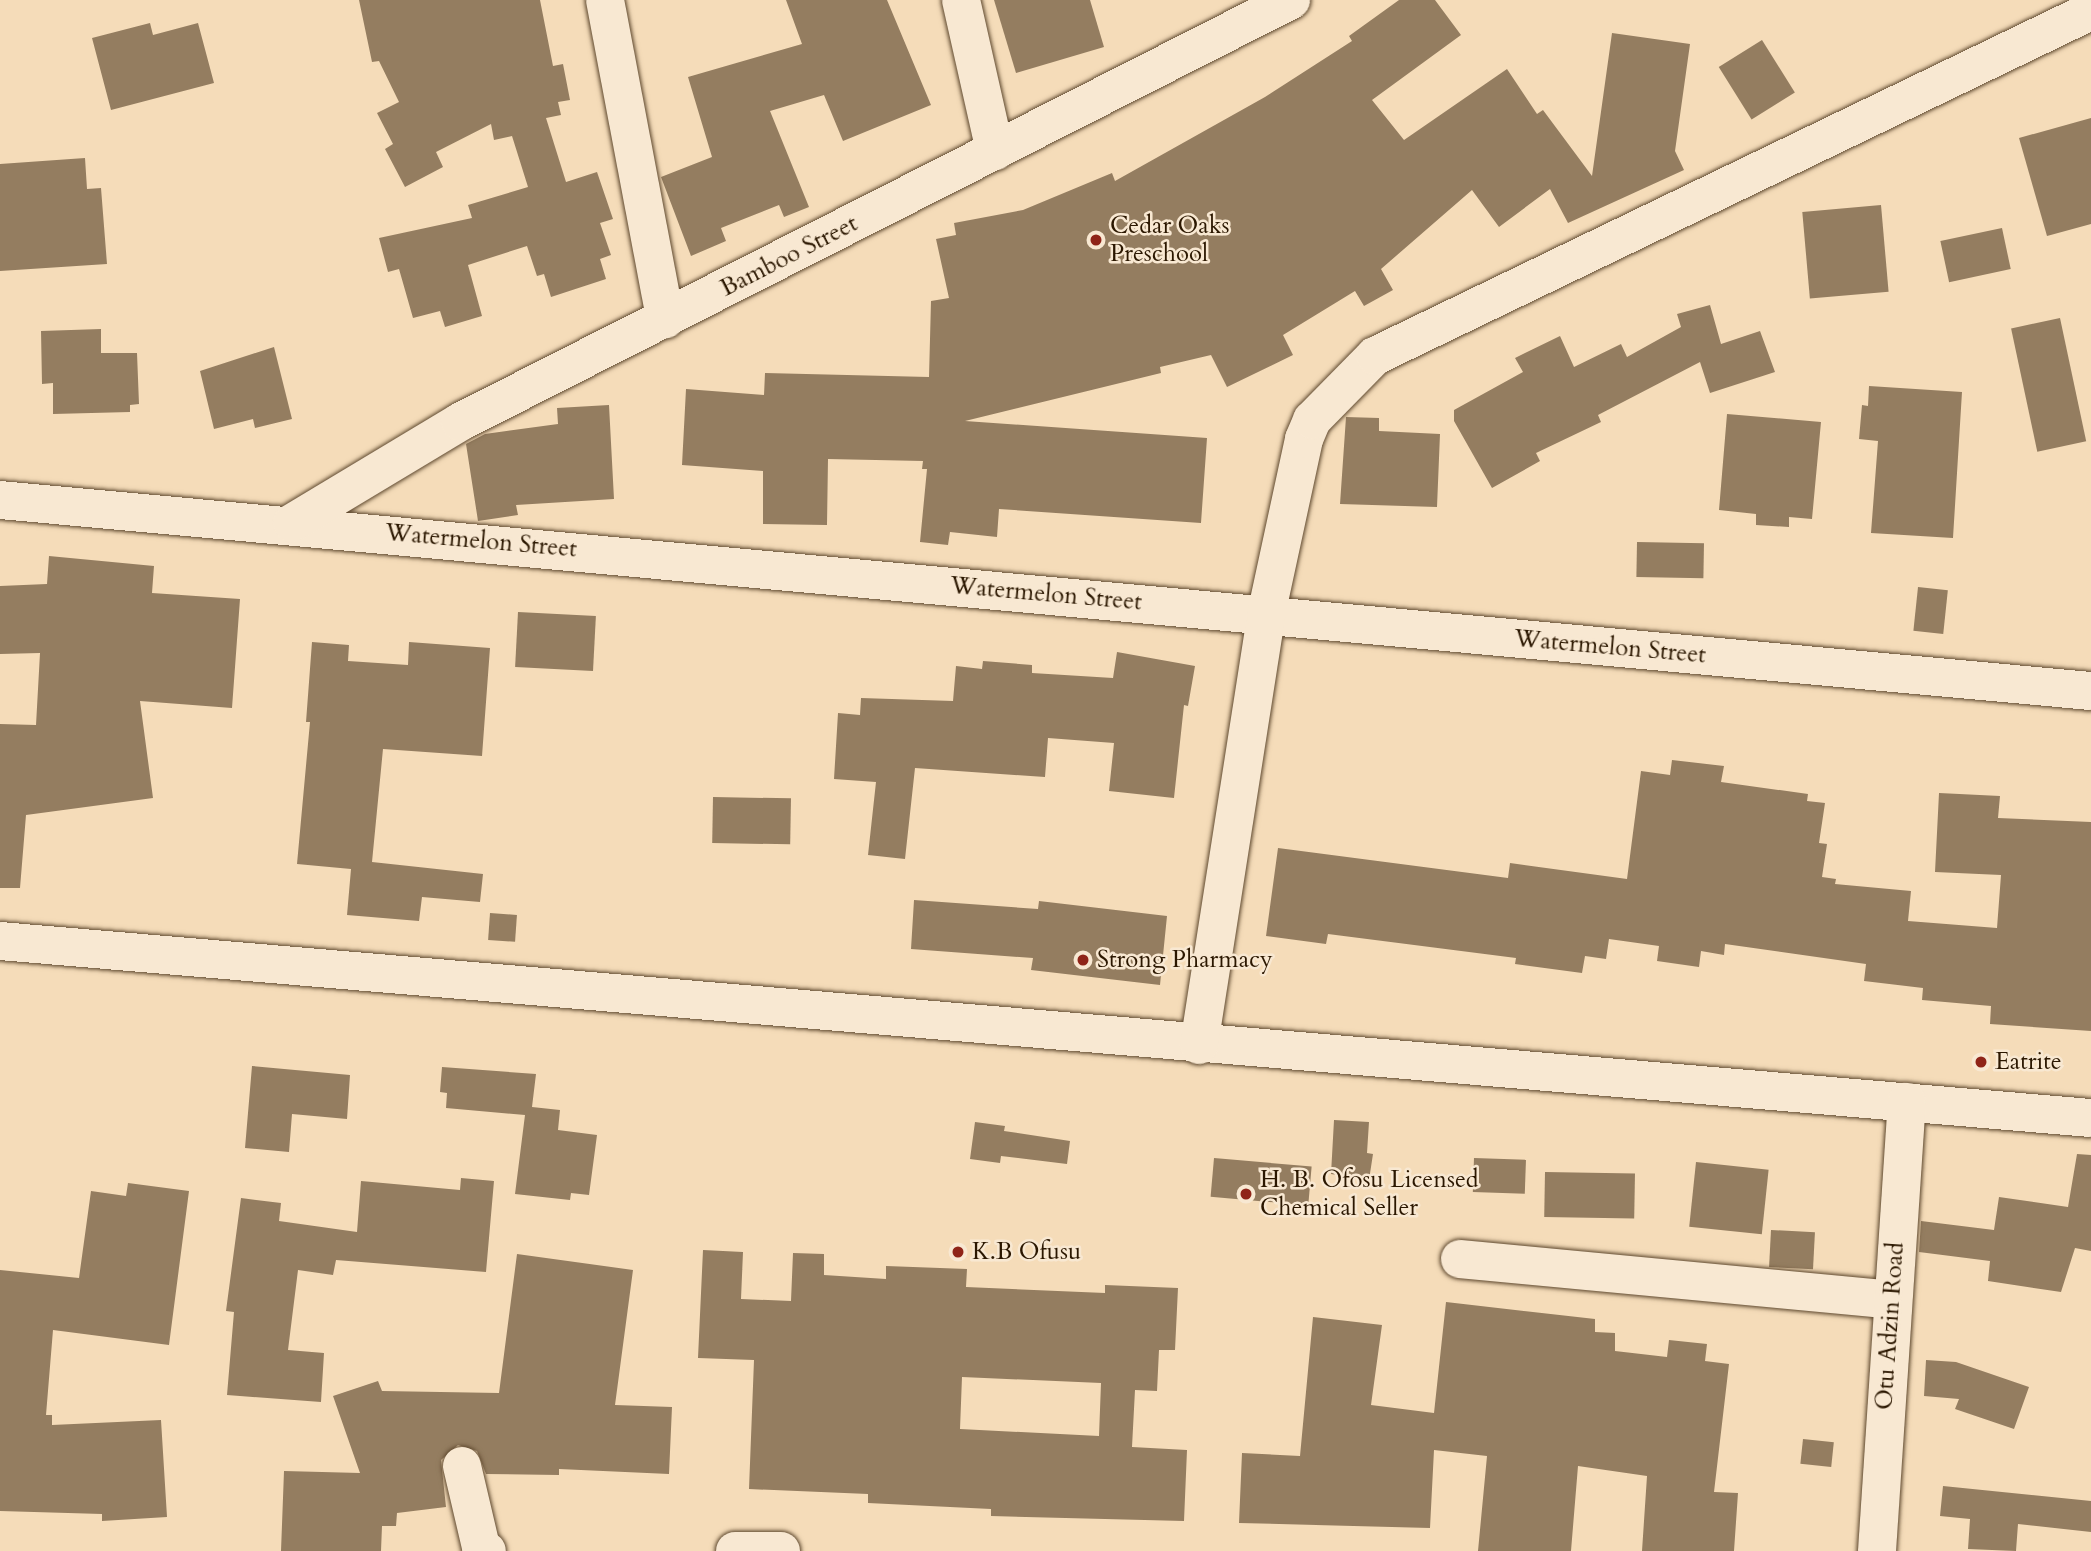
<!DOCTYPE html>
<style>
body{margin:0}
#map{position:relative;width:2091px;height:1551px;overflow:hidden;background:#f5dcb9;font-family:Cardo,serif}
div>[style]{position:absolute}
.building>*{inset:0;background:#947d60;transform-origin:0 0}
.roads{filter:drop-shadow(0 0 2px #5e482e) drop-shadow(0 0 2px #5e482e)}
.minor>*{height:38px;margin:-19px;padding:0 19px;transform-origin:19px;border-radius:19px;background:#f8e8d2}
.dots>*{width:19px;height:19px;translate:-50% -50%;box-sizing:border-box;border:4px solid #f8e8d2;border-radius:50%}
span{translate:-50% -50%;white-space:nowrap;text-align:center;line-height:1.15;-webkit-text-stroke:5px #f8e8d2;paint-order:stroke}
.poi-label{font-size:24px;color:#2b1700}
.left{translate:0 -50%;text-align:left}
.street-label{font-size:24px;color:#2b1700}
</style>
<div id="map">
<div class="building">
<div style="clip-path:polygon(359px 0,540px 0,553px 66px,563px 64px,570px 100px,558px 102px,561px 115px,546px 118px,566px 182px,597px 172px,613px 219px,600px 223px,611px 255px,600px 259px,606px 279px,551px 297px,544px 274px,537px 276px,527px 246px,468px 265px,482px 316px,445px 327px,440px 311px,413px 318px,399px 269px,388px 272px,379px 238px,472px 218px,468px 205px,528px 187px,512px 136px,494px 140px,491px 124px,436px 152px,443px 167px,405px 187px,385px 149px,393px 144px,377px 113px,399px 102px,379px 61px,372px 62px)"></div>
<div style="clip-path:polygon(786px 0,887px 0,931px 105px,843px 141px,824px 95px,770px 111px,809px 207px,784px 217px,779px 205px,721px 228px,726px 241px,691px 256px,661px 177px,712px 157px,688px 77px,802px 44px)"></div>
<div style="clip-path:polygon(994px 0,1090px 0,1104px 47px,1016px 73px)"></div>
<div style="clip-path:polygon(1399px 0,1435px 0,1461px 35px,1372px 100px,1404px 140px,1507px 69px,1537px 114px,1543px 110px,1592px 176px,1612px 33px,1690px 44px,1675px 151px,1684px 170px,1568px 223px,1550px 189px,1499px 227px,1472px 190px,1381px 269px,1393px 290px,1364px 306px,1355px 291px,1283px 335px,1293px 355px,1227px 387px,1211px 355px,1160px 367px,1161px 373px,965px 421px,1207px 438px,1201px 523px,999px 509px,997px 537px,950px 532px,948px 545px,920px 542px,927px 469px,922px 469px,923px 461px,828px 459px,827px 525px,763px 524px,763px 471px,682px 465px,686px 389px,764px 395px,765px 373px,929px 377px,931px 301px,949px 298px,936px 239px,956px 235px,954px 223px,1023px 210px,1112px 173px,1115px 181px,1265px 97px,1352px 41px,1349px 36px)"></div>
<div style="clip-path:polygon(150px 23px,153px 35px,198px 23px,214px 83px,111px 110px,92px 38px)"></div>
<div style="left:1762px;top:40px;width:62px;height:51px;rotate:58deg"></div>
<div style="clip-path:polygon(2091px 118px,2091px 224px,2047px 236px,2019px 138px)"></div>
<div style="clip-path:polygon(85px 158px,87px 189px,101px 188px,107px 264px,0 271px,0 164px)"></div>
<div style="left:1881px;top:205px;width:87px;height:79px;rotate:85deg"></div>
<div style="left:2002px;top:228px;width:42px;height:63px;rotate:78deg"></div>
<div style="clip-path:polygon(1710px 305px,1721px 344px,1760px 331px,1775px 372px,1710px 393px,1700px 362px,1598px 415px,1601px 422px,1536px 453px,1540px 461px,1492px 488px,1454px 421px,1454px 410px,1523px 372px,1515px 358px,1560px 336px,1574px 367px,1621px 344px,1627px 357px,1681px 327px,1677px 314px)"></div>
<div style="left:2060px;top:318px;width:126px;height:50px;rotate:78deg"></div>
<div style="clip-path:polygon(101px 329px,101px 353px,137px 353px,139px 404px,130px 405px,130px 412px,53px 414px,53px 383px,42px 384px,41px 331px)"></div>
<div style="clip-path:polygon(274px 347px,292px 419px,255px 428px,253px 419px,214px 429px,200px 371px)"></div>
<div style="clip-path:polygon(1869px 386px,1962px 392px,1953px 538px,1871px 533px,1878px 441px,1859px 439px,1862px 405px,1868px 406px)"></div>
<div style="clip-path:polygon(609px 405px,614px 499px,516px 505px,518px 515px,478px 521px,466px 444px,485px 434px,558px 424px,557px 408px)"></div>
<div style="clip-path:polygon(1727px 414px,1821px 422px,1812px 519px,1789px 517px,1789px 527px,1756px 525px,1756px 514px,1719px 510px)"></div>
<div style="clip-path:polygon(1346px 417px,1379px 418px,1379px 431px,1440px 434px,1437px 507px,1340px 504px)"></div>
<div style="left:1637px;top:542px;width:67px;height:35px;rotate:1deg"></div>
<div style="clip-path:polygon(49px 556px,154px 566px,152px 593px,240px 599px,232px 708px,140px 701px,153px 798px,26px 815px,20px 888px,0 888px,0 724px,36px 725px,40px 653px,0 654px,0 586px,47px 584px)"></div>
<div style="left:1918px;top:587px;width:30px;height:44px;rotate:6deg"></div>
<div style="left:518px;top:612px;width:78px;height:55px;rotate:3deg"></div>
<div style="clip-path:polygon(312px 642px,349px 645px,348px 661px,408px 665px,409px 642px,490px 648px,482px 756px,383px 749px,372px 862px,483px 874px,480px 902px,422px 897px,419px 921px,347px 915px,351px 869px,297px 864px,310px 722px,306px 722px)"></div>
<div style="clip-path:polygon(1117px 652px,1195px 666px,1188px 706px,1184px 705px,1174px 798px,1109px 791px,1114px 743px,1048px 738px,1045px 777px,915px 768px,905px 859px,868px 855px,876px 782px,834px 779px,838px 713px,860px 715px,861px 698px,953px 701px,956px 666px,982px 669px,983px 661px,1032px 665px,1032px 673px,1113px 678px)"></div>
<div style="clip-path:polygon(1672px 760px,1724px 766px,1721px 782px,1808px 794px,1807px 801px,1825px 803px,1819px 843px,1827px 844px,1822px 877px,1836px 879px,1835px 884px,1911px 891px,1908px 921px,1997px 928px,2001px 875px,1935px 872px,1939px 793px,2000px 796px,1998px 818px,2091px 822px,2091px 1031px,1990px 1024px,1991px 1006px,1922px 1000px,1923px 988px,1864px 981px,1866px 964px,1725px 944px,1724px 955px,1701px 951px,1699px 967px,1657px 961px,1659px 946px,1609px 939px,1606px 959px,1585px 956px,1582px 973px,1515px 964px,1516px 958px,1328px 934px,1326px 944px,1266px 936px,1278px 848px,1508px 878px,1510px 863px,1627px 879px,1641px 771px,1670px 775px)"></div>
<div style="left:713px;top:797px;width:78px;height:46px;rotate:1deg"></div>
<div style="clip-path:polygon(914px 900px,1038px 909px,1039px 901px,1167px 916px,1160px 985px,1031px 970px,1033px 958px,911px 949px)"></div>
<div style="left:490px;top:913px;width:27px;height:27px;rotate:4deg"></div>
<div style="clip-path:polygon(252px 1066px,350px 1075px,347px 1119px,292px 1114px,289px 1152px,245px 1148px)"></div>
<div style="clip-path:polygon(442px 1067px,536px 1074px,532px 1107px,560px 1110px,558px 1130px,597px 1135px,589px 1195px,571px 1193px,570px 1200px,515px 1194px,525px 1115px,446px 1108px,447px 1093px,440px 1092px)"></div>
<div style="clip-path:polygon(1334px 1120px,1369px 1122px,1367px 1153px,1373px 1154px,1369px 1180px,1331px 1174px)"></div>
<div style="clip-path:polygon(975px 1122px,1005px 1126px,1004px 1131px,1070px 1141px,1067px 1164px,1001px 1156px,1000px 1163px,970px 1159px)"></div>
<div style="clip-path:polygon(2077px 1154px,2091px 1155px,2091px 1251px,2075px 1248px,2061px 1292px,1988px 1281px,1990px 1261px,1919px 1252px,1921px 1221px,1994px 1230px,1999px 1197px,2068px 1207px)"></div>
<div style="left:1214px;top:1158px;width:98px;height:39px;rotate:5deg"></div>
<div style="left:1474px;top:1158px;width:52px;height:34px;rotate:2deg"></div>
<div style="left:1696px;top:1162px;width:73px;height:65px;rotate:6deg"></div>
<div style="left:1545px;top:1172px;width:90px;height:45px;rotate:1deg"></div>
<div style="clip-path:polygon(461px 1178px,494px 1181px,486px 1272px,336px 1260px,333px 1275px,298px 1270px,288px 1350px,324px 1353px,321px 1402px,227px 1395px,234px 1312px,226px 1311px,241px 1198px,281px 1203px,279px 1221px,357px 1232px,361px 1181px,460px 1190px)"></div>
<div style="clip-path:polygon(128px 1183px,189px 1191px,169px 1345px,53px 1330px,46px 1415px,52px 1415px,52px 1425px,161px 1420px,167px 1517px,102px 1521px,102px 1514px,0 1511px,0 1270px,79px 1278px,91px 1191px,126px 1196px)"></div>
<div style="left:1771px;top:1230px;width:44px;height:37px;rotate:3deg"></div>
<div style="clip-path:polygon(evenodd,703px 1250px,743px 1252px,741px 1299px,791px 1301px,793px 1253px,824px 1254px,824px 1275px,886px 1279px,886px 1266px,967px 1269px,966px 1287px,1105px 1293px,1105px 1285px,1178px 1288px,1175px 1350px,1159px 1350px,1157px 1391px,1135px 1390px,1132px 1447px,1187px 1450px,1184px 1521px,991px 1516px,991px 1509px,868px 1503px,868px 1494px,749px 1489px,754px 1360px,698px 1358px,703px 1250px,962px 1377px,1101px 1383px,1099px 1436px,960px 1429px,962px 1377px)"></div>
<div style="clip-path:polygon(517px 1254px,633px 1270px,615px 1405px,672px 1407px,669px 1474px,559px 1469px,559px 1475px,486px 1474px,477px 1451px,458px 1445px,441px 1460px,446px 1507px,397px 1513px,396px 1526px,382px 1526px,381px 1551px,281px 1551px,284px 1471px,360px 1473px,333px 1396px,378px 1381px,382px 1391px,499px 1393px)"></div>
<div style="clip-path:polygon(1446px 1302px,1595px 1319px,1595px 1332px,1615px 1333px,1615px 1351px,1667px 1357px,1669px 1340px,1707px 1344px,1705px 1361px,1729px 1364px,1714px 1492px,1738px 1493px,1734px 1551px,1642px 1551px,1647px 1476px,1578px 1466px,1571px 1551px,1478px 1551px,1487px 1456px,1434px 1450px,1430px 1528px,1239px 1523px,1242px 1453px,1300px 1456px,1313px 1317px,1382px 1325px,1371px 1405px,1434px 1413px)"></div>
<div style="clip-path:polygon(1926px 1360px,1956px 1362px,2029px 1387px,2014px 1429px,1955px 1409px,1959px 1399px,1924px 1396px)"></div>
<div style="left:1803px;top:1439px;width:31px;height:25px;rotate:6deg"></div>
<div style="clip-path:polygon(1943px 1486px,2091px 1501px,2091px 1532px,2018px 1524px,2016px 1551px,1968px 1549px,1970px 1519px,1940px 1516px)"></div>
</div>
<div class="roads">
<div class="minor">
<div style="left:605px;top:0;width:325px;rotate:79.3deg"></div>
<div style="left:961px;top:0;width:155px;rotate:77.3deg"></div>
<div style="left:0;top:500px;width:2100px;rotate:5.22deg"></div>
<div style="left:292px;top:523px;width:196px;rotate:-31deg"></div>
<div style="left:460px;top:422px;width:932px;rotate:-26.92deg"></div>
<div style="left:0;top:941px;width:2098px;rotate:4.84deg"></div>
<div style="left:1199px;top:1045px;width:435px;rotate:-81.1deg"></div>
<div style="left:1266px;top:615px;width:180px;rotate:-77.8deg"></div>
<div style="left:1304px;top:439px;width:21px;rotate:-67deg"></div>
<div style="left:1312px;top:420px;width:90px;rotate:-45.5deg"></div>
<div style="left:1375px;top:356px;width:795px;rotate:-25.73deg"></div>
<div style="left:1460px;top:1259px;width:432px;rotate:5.4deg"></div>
<div style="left:462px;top:1466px;width:83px;rotate:76.8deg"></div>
<div style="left:481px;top:1547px;width:7px;rotate:34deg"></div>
<div style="left:735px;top:1551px;width:46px"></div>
<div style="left:1877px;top:1551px;width:450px;rotate:-86.2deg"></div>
</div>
</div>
<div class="dots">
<div style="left:1096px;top:240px;background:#8f2418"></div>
<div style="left:1083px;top:960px;background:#8f2418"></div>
<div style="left:1981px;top:1062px;background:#8f2418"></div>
<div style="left:1246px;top:1194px;background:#8f2418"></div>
<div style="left:958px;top:1252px;background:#8f2418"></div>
</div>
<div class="poi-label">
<span class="left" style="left:1110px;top:240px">Cedar Oaks<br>Preschool</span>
<span class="left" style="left:1097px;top:960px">Strong Pharmacy</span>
<span class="left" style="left:1995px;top:1062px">Eatrite</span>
<span class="left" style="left:1260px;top:1194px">H. B. Ofosu Licensed<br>Chemical Seller</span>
<span class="left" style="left:972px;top:1252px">K.B Ofusu</span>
</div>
<div class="street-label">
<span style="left:789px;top:256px;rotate:-27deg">Bamboo Street</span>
<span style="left:481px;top:541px;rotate:5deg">Watermelon Street</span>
<span style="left:1046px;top:594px;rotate:5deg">Watermelon Street</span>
<span style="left:1610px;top:647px;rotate:5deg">Watermelon Street</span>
<span style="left:1890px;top:1326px;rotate:-86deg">Otu Adzin Road</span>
</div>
</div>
